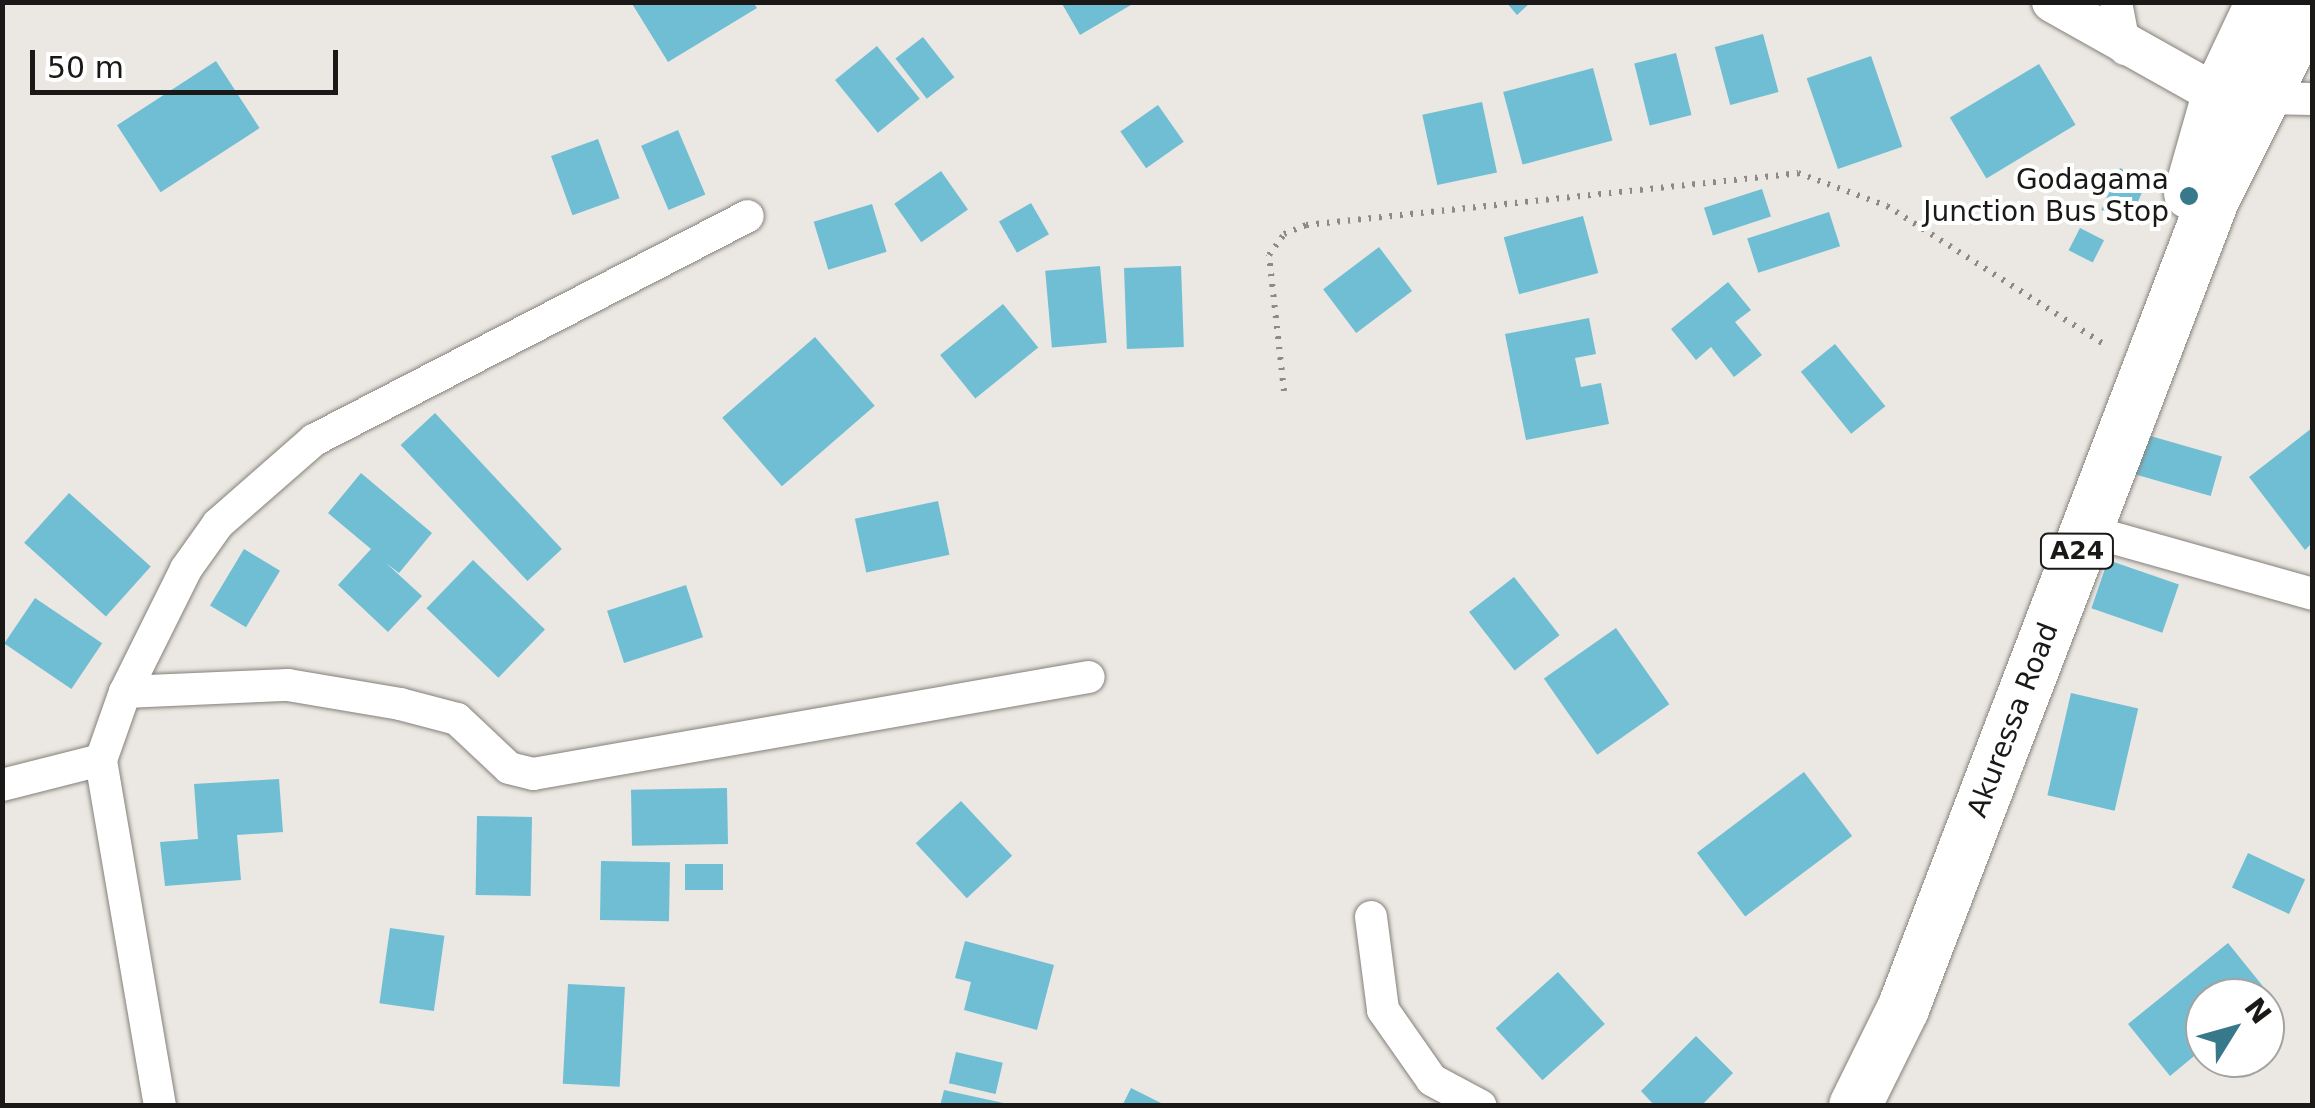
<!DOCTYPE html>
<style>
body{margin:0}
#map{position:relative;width:2315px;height:1108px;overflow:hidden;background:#ebe7e2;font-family:"DejaVu Sans",sans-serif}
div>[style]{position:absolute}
.building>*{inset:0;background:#70bed4;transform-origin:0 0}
.path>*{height:6px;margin-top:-3px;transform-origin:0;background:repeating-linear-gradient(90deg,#8c8986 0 2.5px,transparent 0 10.5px)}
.roads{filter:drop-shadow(0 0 2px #84817b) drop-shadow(0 0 2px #84817b)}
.minor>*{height:32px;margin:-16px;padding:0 16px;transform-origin:16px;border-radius:16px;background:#fff}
.tertiary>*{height:40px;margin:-20px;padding:0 20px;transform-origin:20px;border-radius:20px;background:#fff}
.trunk>*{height:52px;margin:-26px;padding:0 26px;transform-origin:26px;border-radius:26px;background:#fff}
.dots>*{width:28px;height:28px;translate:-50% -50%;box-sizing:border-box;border:5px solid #fff;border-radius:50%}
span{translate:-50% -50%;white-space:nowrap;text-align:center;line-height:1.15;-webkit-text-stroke:8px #fff;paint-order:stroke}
.shield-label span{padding:2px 8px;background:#fff;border:2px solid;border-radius:8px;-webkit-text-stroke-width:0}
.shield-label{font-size:25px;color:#1a1917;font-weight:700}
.poi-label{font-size:28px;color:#1a1917}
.right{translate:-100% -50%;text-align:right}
.street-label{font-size:28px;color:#1a1917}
.frame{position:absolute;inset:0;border:5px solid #1a1917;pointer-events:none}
.north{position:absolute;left:2185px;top:978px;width:100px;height:100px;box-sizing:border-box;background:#fff;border:2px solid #a3a3a2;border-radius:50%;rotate:53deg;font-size:28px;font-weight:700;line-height:40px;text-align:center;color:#1a1917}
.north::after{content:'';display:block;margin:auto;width:35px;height:45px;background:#37798b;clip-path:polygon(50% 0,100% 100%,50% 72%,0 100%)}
.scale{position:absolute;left:30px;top:50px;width:308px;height:45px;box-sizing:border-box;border:5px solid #1a1917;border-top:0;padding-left:12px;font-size:30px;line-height:35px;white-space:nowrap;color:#1a1917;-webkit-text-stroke:8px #fff;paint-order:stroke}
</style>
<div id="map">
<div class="building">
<div style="clip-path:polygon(631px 2px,753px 2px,757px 8px,668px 62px)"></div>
<div style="clip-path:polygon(1061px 2px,1136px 2px,1080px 35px)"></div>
<div style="clip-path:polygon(1506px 2px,1531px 2px,1517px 15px)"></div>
<div style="left:1763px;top:34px;width:60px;height:50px;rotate:75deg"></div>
<div style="left:923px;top:37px;width:51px;height:35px;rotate:52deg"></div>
<div style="left:877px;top:46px;width:68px;height:54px;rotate:51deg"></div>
<div style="left:1676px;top:53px;width:64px;height:43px;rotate:76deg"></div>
<div style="left:1871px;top:56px;width:96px;height:68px;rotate:71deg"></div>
<div style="left:216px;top:61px;width:80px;height:118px;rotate:57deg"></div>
<div style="left:2039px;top:64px;width:71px;height:104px;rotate:59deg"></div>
<div style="left:1593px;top:68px;width:75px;height:93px;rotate:75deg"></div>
<div style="left:1482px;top:102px;width:72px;height:61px;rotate:78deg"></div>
<div style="left:1158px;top:105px;width:45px;height:46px;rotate:55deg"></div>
<div style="left:678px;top:130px;width:70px;height:40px;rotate:67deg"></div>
<div style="left:598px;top:139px;width:63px;height:50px;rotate:70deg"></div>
<div style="left:2120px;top:168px;width:30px;height:46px;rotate:24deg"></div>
<div style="left:941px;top:171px;width:47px;height:57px;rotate:55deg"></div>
<div style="left:1762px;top:189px;width:29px;height:61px;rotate:72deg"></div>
<div style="left:1031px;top:203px;width:36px;height:37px;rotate:60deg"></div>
<div style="left:872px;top:204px;width:50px;height:61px;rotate:73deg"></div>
<div style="left:1829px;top:212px;width:36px;height:86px;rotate:72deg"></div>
<div style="left:1583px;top:216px;width:59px;height:82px;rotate:75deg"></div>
<div style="left:2080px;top:228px;width:27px;height:25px;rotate:27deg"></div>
<div style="left:1379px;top:247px;width:55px;height:70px;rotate:53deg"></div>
<div style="left:1100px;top:266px;width:77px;height:55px;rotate:85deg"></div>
<div style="left:1181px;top:266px;width:81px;height:57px;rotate:88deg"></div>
<div style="clip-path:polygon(1728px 282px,1751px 310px,1735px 322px,1762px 355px,1734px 377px,1711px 347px,1696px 360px,1671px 329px)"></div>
<div style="left:1003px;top:304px;width:56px;height:81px;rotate:51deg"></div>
<div style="clip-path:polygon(1589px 318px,1596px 354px,1575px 358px,1581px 387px,1601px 383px,1609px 424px,1526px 440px,1505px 334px)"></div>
<div style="left:815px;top:337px;width:91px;height:123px;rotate:49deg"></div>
<div style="left:1835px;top:344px;width:80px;height:44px;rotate:51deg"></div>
<div style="left:435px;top:413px;width:186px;height:47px;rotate:47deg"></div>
<div style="clip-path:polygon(2312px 428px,2312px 543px,2305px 550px,2249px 477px)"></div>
<div style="left:2147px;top:435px;width:78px;height:41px;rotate:16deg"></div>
<div style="clip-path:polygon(361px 473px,432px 533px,399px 573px,386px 563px,422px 596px,388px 632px,338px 585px,371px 549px,328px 513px)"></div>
<div style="left:69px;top:493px;width:110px;height:67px;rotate:42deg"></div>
<div style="left:938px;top:501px;width:55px;height:85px;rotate:78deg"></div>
<div style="left:244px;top:549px;width:42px;height:66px;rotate:31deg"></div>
<div style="left:473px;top:560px;width:100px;height:67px;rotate:44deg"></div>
<div style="left:2108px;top:560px;width:75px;height:51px;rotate:19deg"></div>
<div style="left:1514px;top:577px;width:74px;height:57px;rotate:52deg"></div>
<div style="left:686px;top:585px;width:55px;height:83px;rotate:72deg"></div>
<div style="left:35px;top:598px;width:81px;height:55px;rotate:34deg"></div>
<div style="left:1616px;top:628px;width:93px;height:88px;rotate:55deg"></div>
<div style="left:2071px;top:693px;width:69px;height:105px;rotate:13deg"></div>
<div style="left:1804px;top:772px;width:80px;height:134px;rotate:53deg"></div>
<div style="clip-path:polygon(279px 779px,283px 832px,237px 835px,241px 880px,165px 886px,160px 842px,198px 839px,194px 784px)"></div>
<div style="left:727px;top:788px;width:56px;height:96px;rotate:89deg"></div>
<div style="left:961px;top:801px;width:75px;height:62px;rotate:47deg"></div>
<div style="left:477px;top:816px;width:55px;height:79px;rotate:1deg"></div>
<div style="left:2248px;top:853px;width:63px;height:38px;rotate:25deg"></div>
<div style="left:601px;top:861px;width:69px;height:59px;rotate:1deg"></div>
<div style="left:685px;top:864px;width:38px;height:26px"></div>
<div style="left:390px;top:928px;width:55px;height:76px;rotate:8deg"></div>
<div style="clip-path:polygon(965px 941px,1054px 965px,1037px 1030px,964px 1010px,971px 982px,955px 978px)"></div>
<div style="clip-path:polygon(2228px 943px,2270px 995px,2205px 998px,2205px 1047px,2170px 1076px,2128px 1024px)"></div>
<div style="left:1558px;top:972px;width:70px;height:84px;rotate:48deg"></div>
<div style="left:568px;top:984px;width:57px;height:100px;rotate:3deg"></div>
<div style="clip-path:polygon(1696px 1036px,1733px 1073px,1701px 1106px,1655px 1106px,1641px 1091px)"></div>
<div style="left:956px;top:1052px;width:48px;height:32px;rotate:13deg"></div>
<div style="clip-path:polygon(1131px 1088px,1167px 1106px,1122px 1106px)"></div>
<div style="clip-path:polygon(944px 1090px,1008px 1104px,1007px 1106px,940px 1106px)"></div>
</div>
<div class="path">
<div style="left:1284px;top:391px;width:137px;rotate:-96.3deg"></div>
<div style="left:1269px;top:255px;width:26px;rotate:-54deg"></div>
<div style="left:1284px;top:234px;width:24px;rotate:-22deg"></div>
<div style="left:1306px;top:225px;width:495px;rotate:-6deg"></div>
<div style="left:1798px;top:173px;width:95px;rotate:20.3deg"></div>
<div style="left:1887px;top:206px;width:262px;rotate:32.5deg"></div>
</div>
<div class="roads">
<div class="minor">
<div style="left:2116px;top:2px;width:48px;rotate:79.2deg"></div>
<div style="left:2264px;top:98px;width:48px;rotate:1.2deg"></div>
<div style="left:2085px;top:530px;width:236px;rotate:15.7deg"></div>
<div style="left:125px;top:692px;width:163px;rotate:-2.5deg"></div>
<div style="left:288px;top:685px;width:114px;rotate:9.6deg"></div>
<div style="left:400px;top:704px;width:59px;rotate:14.7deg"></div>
<div style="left:457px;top:719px;width:71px;rotate:43.3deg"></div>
<div style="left:509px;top:768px;width:25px;rotate:14deg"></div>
<div style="left:533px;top:774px;width:564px;rotate:-9.9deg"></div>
<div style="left:2px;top:785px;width:102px;rotate:-14.2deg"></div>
<div style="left:1371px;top:917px;width:94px;rotate:82.6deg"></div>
<div style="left:1383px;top:1010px;width:85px;rotate:55deg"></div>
<div style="left:1432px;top:1080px;width:55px;rotate:28deg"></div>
<div style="left:160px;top:1106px;width:351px;rotate:-99.7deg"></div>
<div style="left:101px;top:760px;width:72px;rotate:-70.6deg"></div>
<div style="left:125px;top:692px;width:137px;rotate:-63.6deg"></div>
<div style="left:186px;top:569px;width:55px;rotate:-54.6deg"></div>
<div style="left:218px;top:524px;width:128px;rotate:-41.2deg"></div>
<div style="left:314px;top:440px;width:488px;rotate:-27.3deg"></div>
</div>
<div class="tertiary">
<div style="left:2052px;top:2px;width:190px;rotate:29.3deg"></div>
<div style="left:2218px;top:95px;width:26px;rotate:4deg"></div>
</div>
<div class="trunk">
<div style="left:2190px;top:193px;width:102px;rotate:-74.1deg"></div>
<div style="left:2218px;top:95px;width:103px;rotate:-64.7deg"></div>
<div style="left:1855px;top:1106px;width:108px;rotate:-63.7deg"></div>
<div style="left:1903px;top:1009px;width:866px;rotate:-69.03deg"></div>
<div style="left:2213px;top:200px;width:221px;rotate:-63.4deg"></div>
</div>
</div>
<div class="dots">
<div style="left:2189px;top:196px;background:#37798b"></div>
</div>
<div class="shield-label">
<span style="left:2077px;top:551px">A24</span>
</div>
<div class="poi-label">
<span class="right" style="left:2169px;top:196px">Godagama<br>Junction Bus Stop</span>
</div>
<div class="street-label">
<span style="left:2013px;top:720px;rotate:-69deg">Akuressa Road</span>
</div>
<div class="frame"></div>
<div class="north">N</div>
<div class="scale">50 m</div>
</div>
